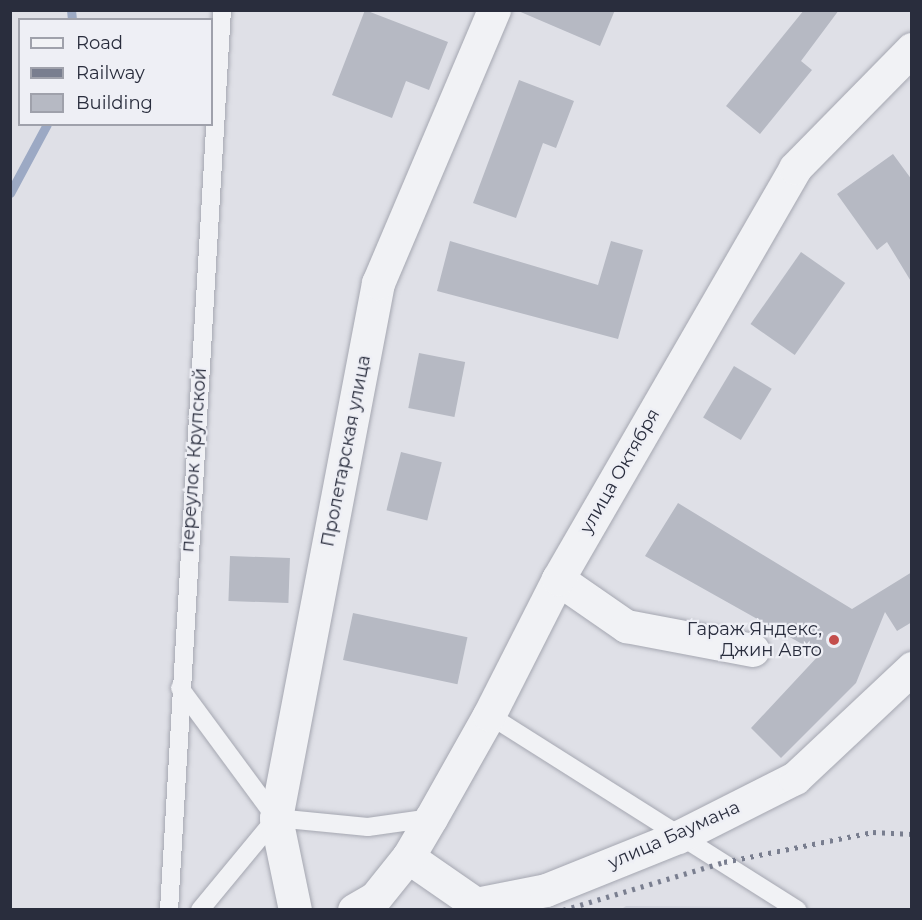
<!DOCTYPE html>
<meta charset="utf-8">
<style>
body{margin:0}
#map{position:relative;width:922px;height:920px;overflow:hidden;background:#dfe0e7;font-family:Montserrat,sans-serif}
div>[style]{position:absolute}
.built>*{inset:0;background:#cdcfd9}
.stream>*{height:9px;margin:-4.5px;padding:0 4.5px;transform-origin:4.5px;border-radius:4.5px;background:#9ca9c4}
.building>*{inset:0;background:#b6b9c3;transform-origin:0 0}
.roads{filter:drop-shadow(0 0 2px #a5a7b1) drop-shadow(0 0 2px #a5a7b1)}
.lane>*{height:18px;margin:-9px;padding:0 9px;transform-origin:9px;border-radius:9px;background:#f1f2f5}
.street>*{height:33px;margin:-16.5px;padding:0 16.5px;transform-origin:16.5px;border-radius:16.5px;background:#f1f2f5}
.rail>*{height:4.5px;margin-top:-2.25px;transform-origin:0;background:repeating-linear-gradient(90deg,#797e8f 0 3px,transparent 0 9px)}
.dots>*{width:16px;height:16px;translate:-50% -50%;box-sizing:border-box;border:3px solid #eeeff5;border-radius:50%}
span{translate:-50% -50%;white-space:nowrap;text-align:center;line-height:1.15;-webkit-text-stroke:4.5px #eeeff5;paint-order:stroke}
.street-label{font-size:18px;color:#292d3d}
.poi-label{font-size:18px;color:#292d3d}
.right{translate:-100% -50%;text-align:right}
.frame{position:absolute;inset:0;border:12px solid #292d3d;pointer-events:none}
.legend{position:absolute;left:18px;top:18px;width:195px;height:108px;box-sizing:border-box;background:#eeeff5;border:2px solid #9fa1ab;margin:0;padding:8px 10px;list-style:none;font-size:18px;color:#292d3d}
.legend li{display:flex;align-items:center;gap:12px;height:30px}
.legend b{width:30px;border:2px solid #9fa1ab}
</style>
<div id="map">
<div class="built">
<div style="clip-path:polygon(626px 906px,842px 908px,842px 909px,620px 910px)"></div>
</div>
<div class="stream">
<div style="left:71px;top:10px;width:10px;rotate:84deg"></div>
<div style="left:10px;top:193px;width:78px;rotate:-61.8deg"></div>
</div>
<div class="building">
<div style="clip-path:polygon(365px 10px,448px 42px,429px 90px,406px 81px,392px 118px,332px 95px)"></div>
<div style="clip-path:polygon(516px 10px,615px 10px,600px 46px)"></div>
<div style="clip-path:polygon(804px 10px,839px 10px,801px 61px,812px 70px,760px 134px,726px 106px)"></div>
<div style="clip-path:polygon(519px 80px,574px 101px,556px 148px,543px 143px,516px 218px,473px 203px)"></div>
<div style="clip-path:polygon(893px 154px,912px 180px,912px 283px,887px 242px,877px 250px,837px 194px)"></div>
<div style="clip-path:polygon(450px 241px,598px 285px,611px 241px,643px 250px,618px 339px,437px 291px)"></div>
<div style="left:801px;top:252px;width:54px;height:88px;rotate:35deg"></div>
<div style="left:419px;top:353px;width:47px;height:56px;rotate:11deg"></div>
<div style="left:734px;top:366px;width:44px;height:60px;rotate:31deg"></div>
<div style="left:401px;top:452px;width:42px;height:60px;rotate:14deg"></div>
<div style="clip-path:polygon(678px 503px,852px 609px,912px 572px,912px 622px,897px 631px,885px 612px,856px 683px,781px 758px,751px 728px,820px 654px,645px 556px)"></div>
<div style="left:230px;top:556px;width:60px;height:45px;rotate:2deg"></div>
<div style="left:353px;top:613px;width:117px;height:48px;rotate:12deg"></div>
</div>
<div class="roads">
<div class="lane">
<div style="left:180px;top:688px;width:162px;rotate:53.6deg"></div>
<div style="left:489px;top:715px;width:365px;rotate:32.3deg"></div>
<div style="left:169px;top:910px;width:902px;rotate:-86.63deg"></div>
<div style="left:200px;top:910px;width:119px;rotate:-50.4deg"></div>
<div style="left:276px;top:818px;width:92px;rotate:5.6deg"></div>
<div style="left:368px;top:827px;width:64px;rotate:-8.1deg"></div>
</div>
<div class="street">
<div style="left:558px;top:579px;width:83px;rotate:34.7deg"></div>
<div style="left:626px;top:626px;width:129px;rotate:10.7deg"></div>
<div style="left:408px;top:857px;width:83px;rotate:34.7deg"></div>
<div style="left:476px;top:904px;width:71px;rotate:-11.3deg"></div>
<div style="left:546px;top:890px;width:142px;rotate:-21.9deg"></div>
<div style="left:678px;top:837px;width:131px;rotate:-26.8deg"></div>
<div style="left:795px;top:778px;width:161px;rotate:-43.2deg"></div>
<div style="left:295px;top:910px;width:94px;rotate:-101.7deg"></div>
<div style="left:276px;top:818px;width:545px;rotate:-79.21deg"></div>
<div style="left:378px;top:283px;width:297px;rotate:-67deg"></div>
<div style="left:354px;top:910px;width:24px;rotate:-30deg"></div>
<div style="left:375px;top:898px;width:53px;rotate:-51.2deg"></div>
<div style="left:408px;top:857px;width:45px;rotate:-59.5deg"></div>
<div style="left:431px;top:818px;width:118px;rotate:-60.6deg"></div>
<div style="left:489px;top:715px;width:153px;rotate:-63.1deg"></div>
<div style="left:558px;top:579px;width:474px;rotate:-60deg"></div>
<div style="left:795px;top:168px;width:167px;rotate:-45.5deg"></div>
</div>
</div>
<div class="rail">
<div style="left:563px;top:910px;width:168px;rotate:-16.6deg"></div>
<div style="left:724px;top:862px;width:152px;rotate:-11.4deg"></div>
<div style="left:873px;top:832px;width:39px;rotate:3deg"></div>
</div>
<div class="dots">
<div style="left:834px;top:640px;background:#c44e4c"></div>
</div>
<div class="street-label">
<span style="left:346px;top:451px;rotate:-79deg">Пролетарская улица</span>
<span style="left:194px;top:460px;rotate:-86deg">переулок Крупской</span>
<span style="left:620px;top:471px;rotate:-60deg">улица Октября</span>
<span style="left:674px;top:835px;rotate:-24deg">улица Баумана</span>
</div>
<div class="poi-label">
<span class="right" style="left:822px;top:640px">Гараж Яндекс,<br>Джин Авто</span>
</div>
<div class="frame"></div>
<ul class="legend">
<li><b style="height:8px;background:#f1f2f5"></b>Road</li>
<li><b style="height:8px;background:#797e8f"></b>Railway</li>
<li><b style="height:16px;background:#b6b9c3"></b>Building</li>
</ul>
</div>
